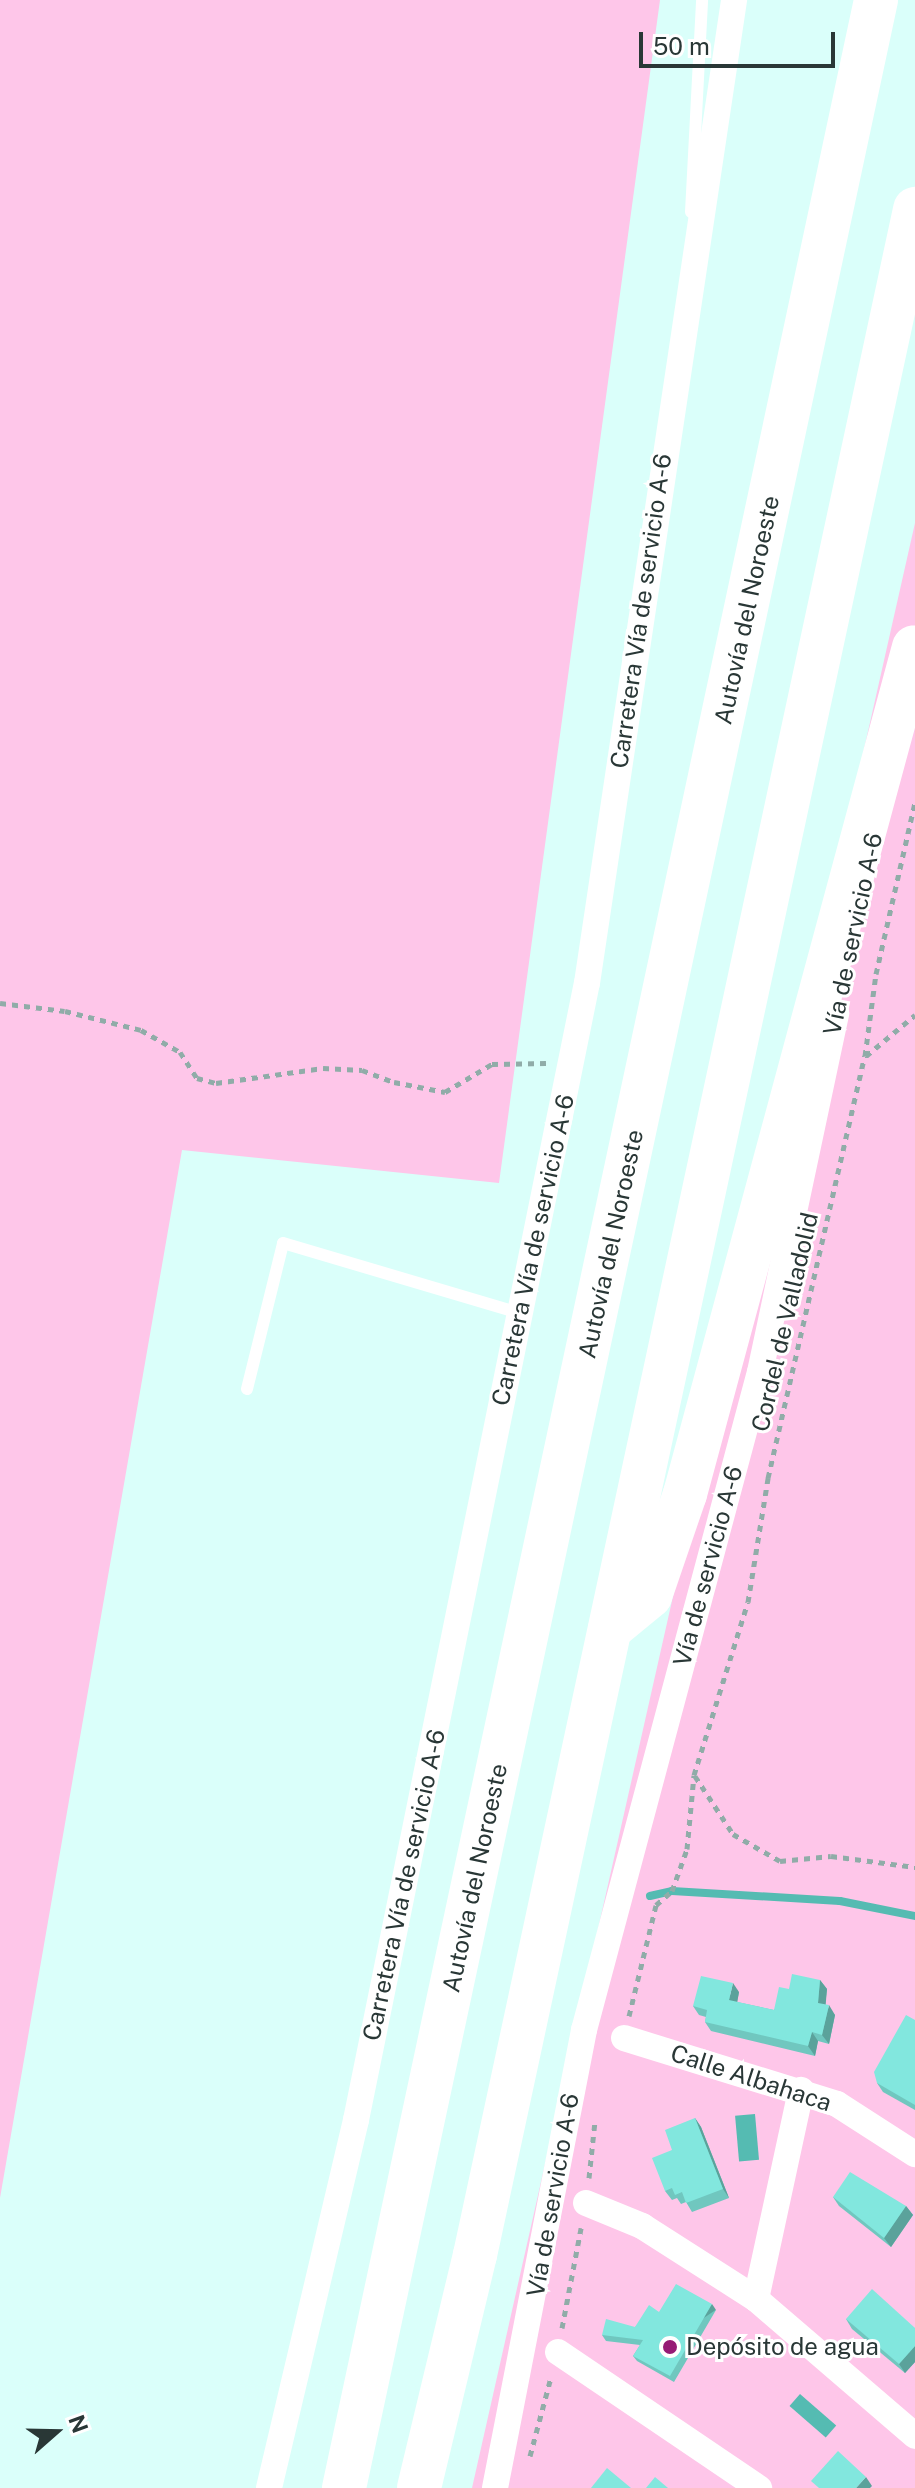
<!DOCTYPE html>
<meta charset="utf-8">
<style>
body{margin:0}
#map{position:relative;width:915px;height:2488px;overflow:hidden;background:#dafffa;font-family:"Public Sans",sans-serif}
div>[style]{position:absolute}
.green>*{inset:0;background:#fec6e9}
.water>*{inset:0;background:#55bbb2;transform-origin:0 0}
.stream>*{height:8px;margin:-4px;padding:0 4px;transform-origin:4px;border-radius:4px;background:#55bbb2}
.path>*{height:5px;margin-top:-2.5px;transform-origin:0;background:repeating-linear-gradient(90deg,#90aca8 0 6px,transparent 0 12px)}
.lane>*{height:12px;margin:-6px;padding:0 6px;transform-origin:6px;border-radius:6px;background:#fff}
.street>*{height:26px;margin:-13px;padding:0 13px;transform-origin:13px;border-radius:13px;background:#fff}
.highway>*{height:44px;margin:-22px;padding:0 22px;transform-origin:22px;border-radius:22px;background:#fff}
.wall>*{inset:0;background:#70c7bf}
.shaded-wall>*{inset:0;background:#5ba29b;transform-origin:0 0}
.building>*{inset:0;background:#82e7de}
.dots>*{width:22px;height:22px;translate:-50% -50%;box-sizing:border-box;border:4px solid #fff;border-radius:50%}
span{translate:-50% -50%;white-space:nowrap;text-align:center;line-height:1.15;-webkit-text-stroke:6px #fff;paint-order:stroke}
.street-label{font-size:24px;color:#293736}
.poi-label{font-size:24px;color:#293736}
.left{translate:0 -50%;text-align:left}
.north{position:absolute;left:16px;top:2392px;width:80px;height:80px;-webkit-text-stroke:6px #fff;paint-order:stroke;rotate:70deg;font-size:22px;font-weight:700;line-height:32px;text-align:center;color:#293736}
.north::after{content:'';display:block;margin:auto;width:28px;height:36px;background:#293736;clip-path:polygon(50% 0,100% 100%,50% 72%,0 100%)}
.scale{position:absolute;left:639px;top:32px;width:196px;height:36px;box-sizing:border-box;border:4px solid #293736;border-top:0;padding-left:10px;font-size:24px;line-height:28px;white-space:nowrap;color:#293736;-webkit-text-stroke:6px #fff;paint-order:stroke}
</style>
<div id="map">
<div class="green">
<div style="clip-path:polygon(0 0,660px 0,499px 1183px,182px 1150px,0 2198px)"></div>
<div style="clip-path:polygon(915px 523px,915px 2488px,472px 2488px)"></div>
</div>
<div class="water">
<div style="left:755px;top:2114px;width:46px;height:20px;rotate:85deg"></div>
<div style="left:800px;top:2394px;width:48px;height:16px;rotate:41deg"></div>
</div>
<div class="stream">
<div style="left:650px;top:1896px;width:23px;rotate:-13deg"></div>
<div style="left:672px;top:1891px;width:168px;rotate:3.4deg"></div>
<div style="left:840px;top:1901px;width:76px;rotate:11.3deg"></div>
</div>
<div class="path">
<div style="left:0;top:1003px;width:65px;rotate:7deg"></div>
<div style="left:65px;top:1011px;width:78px;rotate:14deg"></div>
<div style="left:141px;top:1030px;width:45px;rotate:29.4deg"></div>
<div style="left:180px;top:1052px;width:31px;rotate:57deg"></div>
<div style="left:197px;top:1078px;width:20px;rotate:15deg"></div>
<div style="left:216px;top:1083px;width:108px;rotate:-8deg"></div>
<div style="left:323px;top:1068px;width:39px;rotate:3deg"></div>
<div style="left:362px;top:1070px;width:34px;rotate:21deg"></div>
<div style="left:394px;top:1082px;width:52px;rotate:11.1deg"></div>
<div style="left:445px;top:1092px;width:55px;rotate:-30.8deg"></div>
<div style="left:492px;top:1064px;width:54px;rotate:-1.1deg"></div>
<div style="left:866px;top:1056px;width:64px;rotate:-39.9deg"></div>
<div style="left:695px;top:1776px;width:69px;rotate:56.8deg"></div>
<div style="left:733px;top:1834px;width:54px;rotate:29.9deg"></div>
<div style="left:780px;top:1861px;width:51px;rotate:-5.6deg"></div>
<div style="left:831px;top:1856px;width:85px;rotate:7.5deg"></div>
<div style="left:629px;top:2016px;width:114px;rotate:-76.3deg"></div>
<div style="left:656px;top:1905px;width:21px;rotate:-41deg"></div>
<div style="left:672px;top:1891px;width:45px;rotate:-70.3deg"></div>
<div style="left:687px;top:1849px;width:74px;rotate:-84.6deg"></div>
<div style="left:694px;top:1775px;width:181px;rotate:-72.7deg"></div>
<div style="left:748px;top:1602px;width:126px;rotate:-80.8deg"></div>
<div style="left:768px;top:1478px;width:433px;rotate:-77.1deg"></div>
<div style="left:865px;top:1056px;width:83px;rotate:-82.4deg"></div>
<div style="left:876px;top:974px;width:175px;rotate:-77.2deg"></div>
<div style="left:589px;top:2178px;width:57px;rotate:-84deg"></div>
<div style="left:562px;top:2328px;width:102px;rotate:-79.2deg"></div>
<div style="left:530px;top:2456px;width:82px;rotate:-75.1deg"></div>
</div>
<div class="lane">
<div style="left:691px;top:212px;width:212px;rotate:-87deg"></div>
<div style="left:247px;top:1389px;width:150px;rotate:-76.1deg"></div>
<div style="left:283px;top:1243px;width:247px;rotate:16.5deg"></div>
</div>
<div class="street">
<div style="left:624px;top:2038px;width:223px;rotate:17.2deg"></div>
<div style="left:837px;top:2104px;width:93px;rotate:32.7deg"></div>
<div style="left:586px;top:2203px;width:61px;rotate:22.3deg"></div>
<div style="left:642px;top:2226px;width:135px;rotate:32.6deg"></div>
<div style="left:756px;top:2299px;width:210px;rotate:40.7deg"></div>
<div style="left:756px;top:2299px;width:214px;rotate:-77.8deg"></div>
<div style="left:558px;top:2352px;width:243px;rotate:34.1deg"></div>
<div style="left:269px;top:2488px;width:378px;rotate:-76.7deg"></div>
<div style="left:356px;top:2120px;width:1160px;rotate:-78.52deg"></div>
<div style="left:587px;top:983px;width:994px;rotate:-81.49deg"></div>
<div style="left:495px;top:2488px;width:467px;rotate:-79deg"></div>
<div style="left:584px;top:2030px;width:681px;rotate:-75.03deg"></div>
<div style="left:760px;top:1372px;width:367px;rotate:-78deg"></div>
</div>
<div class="highway">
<div style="left:610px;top:1629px;width:52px;rotate:-39.5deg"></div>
<div style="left:650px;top:1596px;width:108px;rotate:-71.1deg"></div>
<div style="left:685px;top:1494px;width:877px;rotate:-74.87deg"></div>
<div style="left:344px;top:2488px;width:2544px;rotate:-77.93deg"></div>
<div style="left:419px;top:2488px;width:240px;rotate:-76.5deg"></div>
<div style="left:475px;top:2255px;width:2093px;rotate:-77.86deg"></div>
</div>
<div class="wall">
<div style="clip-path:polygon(820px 1980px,827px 1989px,825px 2005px,835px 2015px,829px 2044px,818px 2041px,815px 2056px,711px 2031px,705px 2022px,706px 2017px,699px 2015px,693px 2006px,739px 1992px,737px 2002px,774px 2010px,789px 1989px)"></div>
<div style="clip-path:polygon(915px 2020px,915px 2110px,883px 2092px,877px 2083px)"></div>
<div style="clip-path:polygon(695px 2118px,701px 2127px,729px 2198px,692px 2212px,686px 2202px,681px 2204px,677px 2198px,672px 2200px,665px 2191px,672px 2150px)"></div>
<div style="clip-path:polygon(833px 2197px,906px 2206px,913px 2215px,891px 2247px,839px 2206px)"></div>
<div style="clip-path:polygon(716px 2310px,674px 2382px,637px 2361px,633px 2356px,640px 2345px,606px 2341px,602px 2335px,635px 2327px,659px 2312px)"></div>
<div style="clip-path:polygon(846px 2319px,915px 2328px,915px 2362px,905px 2373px,852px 2329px)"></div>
</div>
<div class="shaded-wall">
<div style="clip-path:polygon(820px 1980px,827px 1989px,825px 2012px,818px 2003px)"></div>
<div style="clip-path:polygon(733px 1983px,739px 1992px,736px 2009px,729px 2000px)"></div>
<div style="clip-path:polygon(829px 2005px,835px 2015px,829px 2044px,822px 2035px)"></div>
<div style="clip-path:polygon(812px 2032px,818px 2041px,815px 2056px,808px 2046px)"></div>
<div style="clip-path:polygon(695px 2118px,701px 2127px,729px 2198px,723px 2189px)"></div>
<div style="clip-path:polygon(906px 2206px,913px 2215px,891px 2247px,884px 2238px)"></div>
<div style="left:712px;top:2304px;width:7px;height:83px;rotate:56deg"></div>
<div style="clip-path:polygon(915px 2346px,915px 2362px,905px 2373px,899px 2364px)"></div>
<div style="clip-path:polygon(866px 2477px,872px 2486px,870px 2488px,856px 2488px)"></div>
</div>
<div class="building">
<div style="clip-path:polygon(792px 1974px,820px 1980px,818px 2003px,829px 2005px,822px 2035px,812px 2032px,808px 2046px,705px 2022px,707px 2010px,693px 2006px,701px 1976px,733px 1983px,729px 2000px,774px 2010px,779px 1987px,789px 1989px)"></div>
<div style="clip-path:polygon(906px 2015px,915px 2020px,915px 2105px,877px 2083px,874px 2072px)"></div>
<div style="clip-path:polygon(695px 2118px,723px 2189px,686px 2203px,682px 2192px,675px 2195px,672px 2188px,665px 2191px,652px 2158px,672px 2150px,665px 2130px)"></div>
<div style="clip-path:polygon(850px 2172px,906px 2206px,884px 2238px,833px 2197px)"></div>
<div style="clip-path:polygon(676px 2284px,712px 2304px,670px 2376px,633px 2356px,643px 2340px,602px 2335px,606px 2319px,635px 2327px,649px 2305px,659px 2312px)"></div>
<div style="clip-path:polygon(872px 2289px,915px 2328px,915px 2346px,899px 2364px,846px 2319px)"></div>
<div style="clip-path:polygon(838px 2451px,866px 2477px,856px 2488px,819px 2488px,811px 2481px)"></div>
<div style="clip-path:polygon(607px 2468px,631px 2488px,591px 2488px)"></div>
<div style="clip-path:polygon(655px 2477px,668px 2488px,646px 2488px)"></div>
</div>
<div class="dots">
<div style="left:670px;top:2347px;background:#951b75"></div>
</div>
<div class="street-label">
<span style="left:747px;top:610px;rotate:-78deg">Autovía del Noroeste</span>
<span style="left:641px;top:611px;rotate:-82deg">Carretera Vía de servicio A-6</span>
<span style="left:853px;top:934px;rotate:-78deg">Vía de servicio A-6</span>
<span style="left:611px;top:1244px;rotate:-78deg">Autovía del Noroeste</span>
<span style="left:533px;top:1250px;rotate:-78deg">Carretera Vía de servicio A-6</span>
<span style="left:785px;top:1322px;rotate:-77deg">Cordel de Valladolid</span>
<span style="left:708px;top:1566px;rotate:-75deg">Vía de servicio A-6</span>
<span style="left:475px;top:1878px;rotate:-78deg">Autovía del Noroeste</span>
<span style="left:404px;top:1885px;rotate:-78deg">Carretera Vía de servicio A-6</span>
<span style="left:751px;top:2078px;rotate:18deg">Calle Albahaca</span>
<span style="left:553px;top:2195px;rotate:-80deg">Vía de servicio A-6</span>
</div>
<div class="poi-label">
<span class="left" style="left:686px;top:2347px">Depósito de agua</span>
</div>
<div class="north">N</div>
<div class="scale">50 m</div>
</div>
